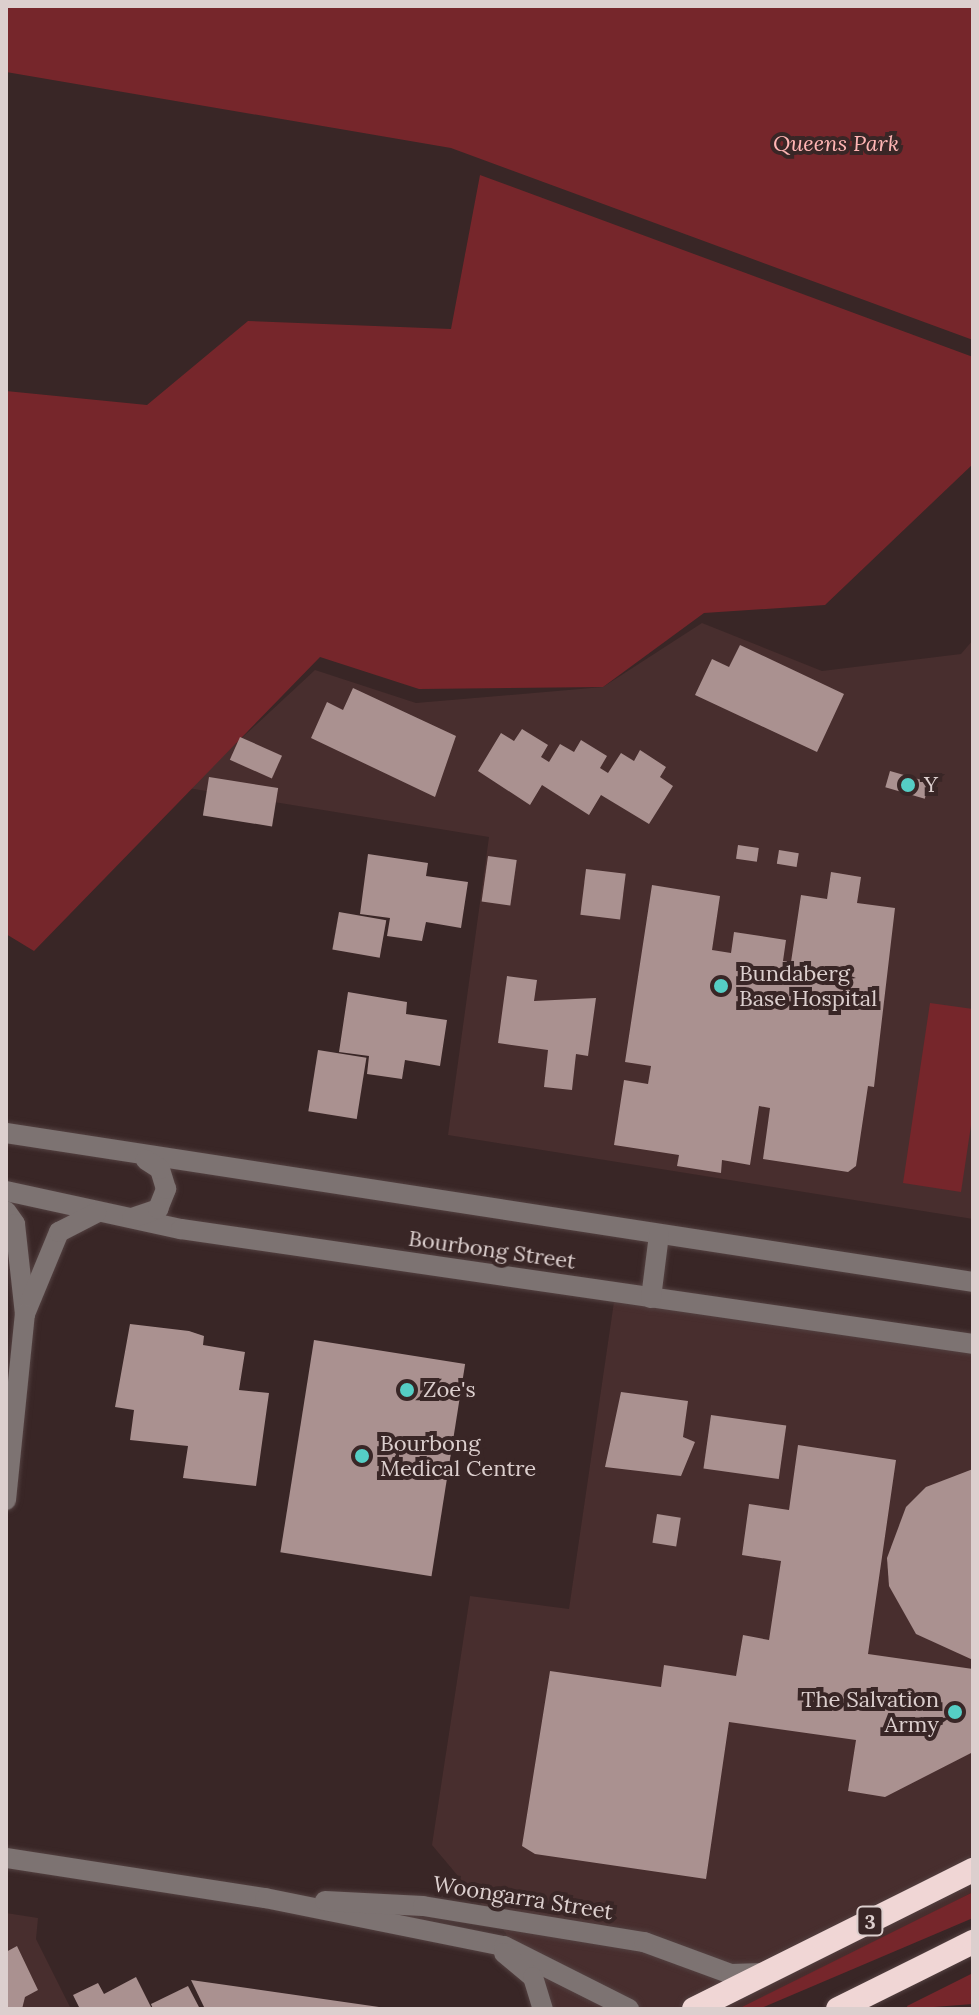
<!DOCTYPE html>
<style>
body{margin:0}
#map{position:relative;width:979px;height:2015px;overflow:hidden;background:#392626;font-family:Lora,serif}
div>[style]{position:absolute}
.built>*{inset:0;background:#482e2e}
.green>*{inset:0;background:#76262b}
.building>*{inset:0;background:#aa9190;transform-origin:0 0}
.roads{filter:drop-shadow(0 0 2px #534141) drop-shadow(0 0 2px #534141)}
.minor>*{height:20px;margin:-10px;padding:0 10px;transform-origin:10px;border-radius:10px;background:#7d7372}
.highway>*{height:24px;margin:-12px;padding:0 12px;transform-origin:12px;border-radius:12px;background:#f0d6d5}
.dots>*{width:22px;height:22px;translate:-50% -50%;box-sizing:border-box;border:4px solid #392626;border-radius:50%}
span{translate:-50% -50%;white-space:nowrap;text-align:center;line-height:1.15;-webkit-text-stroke:8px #392626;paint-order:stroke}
.shield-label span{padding:2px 6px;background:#392626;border:2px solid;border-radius:6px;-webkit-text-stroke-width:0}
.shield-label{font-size:20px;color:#dccfce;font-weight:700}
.park-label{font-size:22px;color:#ffb5b4;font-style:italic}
.poi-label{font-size:22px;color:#dccfce}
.left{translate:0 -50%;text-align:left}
.right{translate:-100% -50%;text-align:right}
.street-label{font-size:22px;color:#dccfce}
.frame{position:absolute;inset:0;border:8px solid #dccfce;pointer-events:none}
</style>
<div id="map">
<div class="built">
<div style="clip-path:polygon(702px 623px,822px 671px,961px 654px,973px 640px,973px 1219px,448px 1135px,489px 837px,188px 788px,315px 670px,416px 703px,603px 687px)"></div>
<div style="clip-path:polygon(615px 1295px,973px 1347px,973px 1892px,749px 2009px,545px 2009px,505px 1932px,432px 1845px,470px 1596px,569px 1609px)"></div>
<div style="clip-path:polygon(6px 1913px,38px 1918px,36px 1939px,71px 2009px,6px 2009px)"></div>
</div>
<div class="green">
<div style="clip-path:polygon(6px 6px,973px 6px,973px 340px,451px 148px,6px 72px)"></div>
<div style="clip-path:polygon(480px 175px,973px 357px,973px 464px,825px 605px,704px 613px,603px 687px,419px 689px,320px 657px,34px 951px,6px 934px,6px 391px,147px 405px,248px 321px,451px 329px)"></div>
<div style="clip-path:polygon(930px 1003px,973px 1009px,973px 1112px,961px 1192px,903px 1183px)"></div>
<div style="clip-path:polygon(973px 1892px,973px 1918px,759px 2009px,738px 2009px)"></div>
<div style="clip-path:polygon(973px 1973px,973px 2004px,908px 2009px,907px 2006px)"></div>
</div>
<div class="building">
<div style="clip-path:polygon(740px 645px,844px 694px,817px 752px,695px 695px,712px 659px,729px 667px)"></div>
<div style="clip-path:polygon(353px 688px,456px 736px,435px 797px,311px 738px,327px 702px,343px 710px)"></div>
<div style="clip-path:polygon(522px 729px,548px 745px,541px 757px,549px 762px,560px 744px,574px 752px,581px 740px,607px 756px,600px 768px,608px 773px,621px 753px,634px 761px,640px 750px,666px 767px,660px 777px,673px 786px,649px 824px,601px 795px,589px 815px,542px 785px,530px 805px,478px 771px,501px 733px,514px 741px)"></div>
<div style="left:240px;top:737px;width:46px;height:25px;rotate:24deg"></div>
<div style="left:890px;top:771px;width:41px;height:17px;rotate:16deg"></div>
<div style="left:209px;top:777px;width:70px;height:39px;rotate:9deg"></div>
<div style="left:738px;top:845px;width:21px;height:14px;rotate:8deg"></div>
<div style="left:779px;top:850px;width:20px;height:14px;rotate:9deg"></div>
<div style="clip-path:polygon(368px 854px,428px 863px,426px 876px,468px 882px,461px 928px,426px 922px,422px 941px,387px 936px,390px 918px,360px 914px)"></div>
<div style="left:488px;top:856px;width:29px;height:46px;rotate:8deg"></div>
<div style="left:586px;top:869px;width:40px;height:46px;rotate:7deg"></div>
<div style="clip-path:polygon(831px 872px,861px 877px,857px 903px,895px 908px,874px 1087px,868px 1086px,856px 1166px,848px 1172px,763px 1159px,770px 1108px,759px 1106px,750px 1165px,722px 1160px,721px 1173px,677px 1166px,679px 1155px,614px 1145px,624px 1080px,648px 1084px,651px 1066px,625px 1062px,652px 885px,720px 896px,712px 950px,731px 953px,734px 932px,786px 940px,783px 961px,791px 962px,801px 895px,827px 899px)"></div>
<div style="left:339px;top:912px;width:48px;height:38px;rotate:10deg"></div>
<div style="clip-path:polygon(507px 976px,537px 980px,534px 1001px,596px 998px,588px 1056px,576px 1054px,572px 1090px,544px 1087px,548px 1050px,498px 1043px)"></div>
<div style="clip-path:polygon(348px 992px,407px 1002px,406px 1014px,447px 1020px,440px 1066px,405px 1060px,402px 1079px,367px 1074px,369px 1056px,339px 1052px)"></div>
<div style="left:318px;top:1050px;width:49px;height:62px;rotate:9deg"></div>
<div style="clip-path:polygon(130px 1324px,189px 1331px,204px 1336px,203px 1345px,245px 1352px,239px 1390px,269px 1393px,256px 1486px,183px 1478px,188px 1446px,130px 1440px,134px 1410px,115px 1407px)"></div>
<div style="left:314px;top:1340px;width:153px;height:215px;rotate:9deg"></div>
<div style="clip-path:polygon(621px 1392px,688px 1401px,683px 1437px,695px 1442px,681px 1476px,605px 1467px)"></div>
<div style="left:711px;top:1415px;width:76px;height:54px;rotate:8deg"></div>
<div style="clip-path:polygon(798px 1445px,896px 1460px,868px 1654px,973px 1669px,973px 1752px,885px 1797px,848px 1791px,856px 1740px,729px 1722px,706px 1879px,535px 1854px,522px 1846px,550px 1671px,661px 1687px,664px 1665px,736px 1676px,743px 1635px,769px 1640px,781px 1561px,742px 1555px,749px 1504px,789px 1510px)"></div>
<div style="clip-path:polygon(973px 1469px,973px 1660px,916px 1634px,889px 1586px,887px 1558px,906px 1507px,926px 1487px)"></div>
<div style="left:657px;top:1514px;width:24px;height:29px;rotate:9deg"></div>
<div style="clip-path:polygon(17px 1946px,38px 1990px,25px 1997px,22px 2009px,6px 2009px,6px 1952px)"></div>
<div style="clip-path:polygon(136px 1977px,152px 2009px,80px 2009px,73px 1995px,98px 1983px,104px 1994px)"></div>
<div style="clip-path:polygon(191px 1980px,379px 2007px,379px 2009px,205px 2009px)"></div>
<div style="clip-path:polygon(188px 1986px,200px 2009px,153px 2009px,151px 2004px)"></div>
</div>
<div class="roads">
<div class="minor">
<div style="left:6px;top:1133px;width:978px;rotate:8.76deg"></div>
<div style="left:6px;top:1191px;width:179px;rotate:12.3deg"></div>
<div style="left:181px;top:1229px;width:800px;rotate:8.26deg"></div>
<div style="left:6px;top:1211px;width:16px;rotate:55deg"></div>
<div style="left:15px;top:1224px;width:91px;rotate:83.7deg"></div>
<div style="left:25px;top:1314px;width:89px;rotate:-67.5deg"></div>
<div style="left:59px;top:1232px;width:42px;rotate:-27.2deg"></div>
<div style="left:132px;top:1218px;width:28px;rotate:-19deg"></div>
<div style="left:158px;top:1209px;width:22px;rotate:-68deg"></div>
<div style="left:166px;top:1189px;width:21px;rotate:-107deg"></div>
<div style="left:160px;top:1169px;width:17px;rotate:-147deg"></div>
<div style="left:651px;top:1298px;width:64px;rotate:-82.8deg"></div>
<div style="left:6px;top:1500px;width:187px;rotate:-84.2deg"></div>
<div style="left:6px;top:1858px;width:262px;rotate:8.8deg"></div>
<div style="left:265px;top:1898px;width:244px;rotate:11.4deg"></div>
<div style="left:504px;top:1946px;width:140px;rotate:26.7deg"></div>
<div style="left:325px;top:1901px;width:98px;rotate:2.9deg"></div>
<div style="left:423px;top:1906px;width:224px;rotate:9.3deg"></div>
<div style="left:644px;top:1942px;width:93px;rotate:20.2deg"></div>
<div style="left:731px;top:1974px;width:32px;rotate:-2deg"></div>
<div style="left:504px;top:1953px;width:38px;rotate:40deg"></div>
<div style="left:533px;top:1977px;width:34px;rotate:73deg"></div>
</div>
<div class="highway">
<div style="left:694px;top:2009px;width:312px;rotate:-26.5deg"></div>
<div style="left:838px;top:2009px;width:151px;rotate:-26.4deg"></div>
</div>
</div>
<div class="dots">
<div style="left:908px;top:785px;background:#55cec5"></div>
<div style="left:721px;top:986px;background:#55cec5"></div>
<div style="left:407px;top:1390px;background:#55cec5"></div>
<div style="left:362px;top:1456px;background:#55cec5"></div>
<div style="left:955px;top:1712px;background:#55cec5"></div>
</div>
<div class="shield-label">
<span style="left:870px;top:1921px">3</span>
</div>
<div class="park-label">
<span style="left:836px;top:144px">Queens Park</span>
</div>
<div class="poi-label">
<span class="left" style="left:924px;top:785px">Y</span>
<span class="left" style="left:739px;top:986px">Bundaberg<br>Base Hospital</span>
<span class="left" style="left:423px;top:1390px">Zoe's</span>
<span class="left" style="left:380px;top:1456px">Bourbong<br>Medical Centre</span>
<span class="right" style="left:939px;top:1712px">The Salvation<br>Army</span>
</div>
<div class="street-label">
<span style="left:492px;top:1250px;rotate:8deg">Bourbong Street</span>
<span style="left:523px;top:1898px;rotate:9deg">Woongarra Street</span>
</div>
<div class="frame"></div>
</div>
